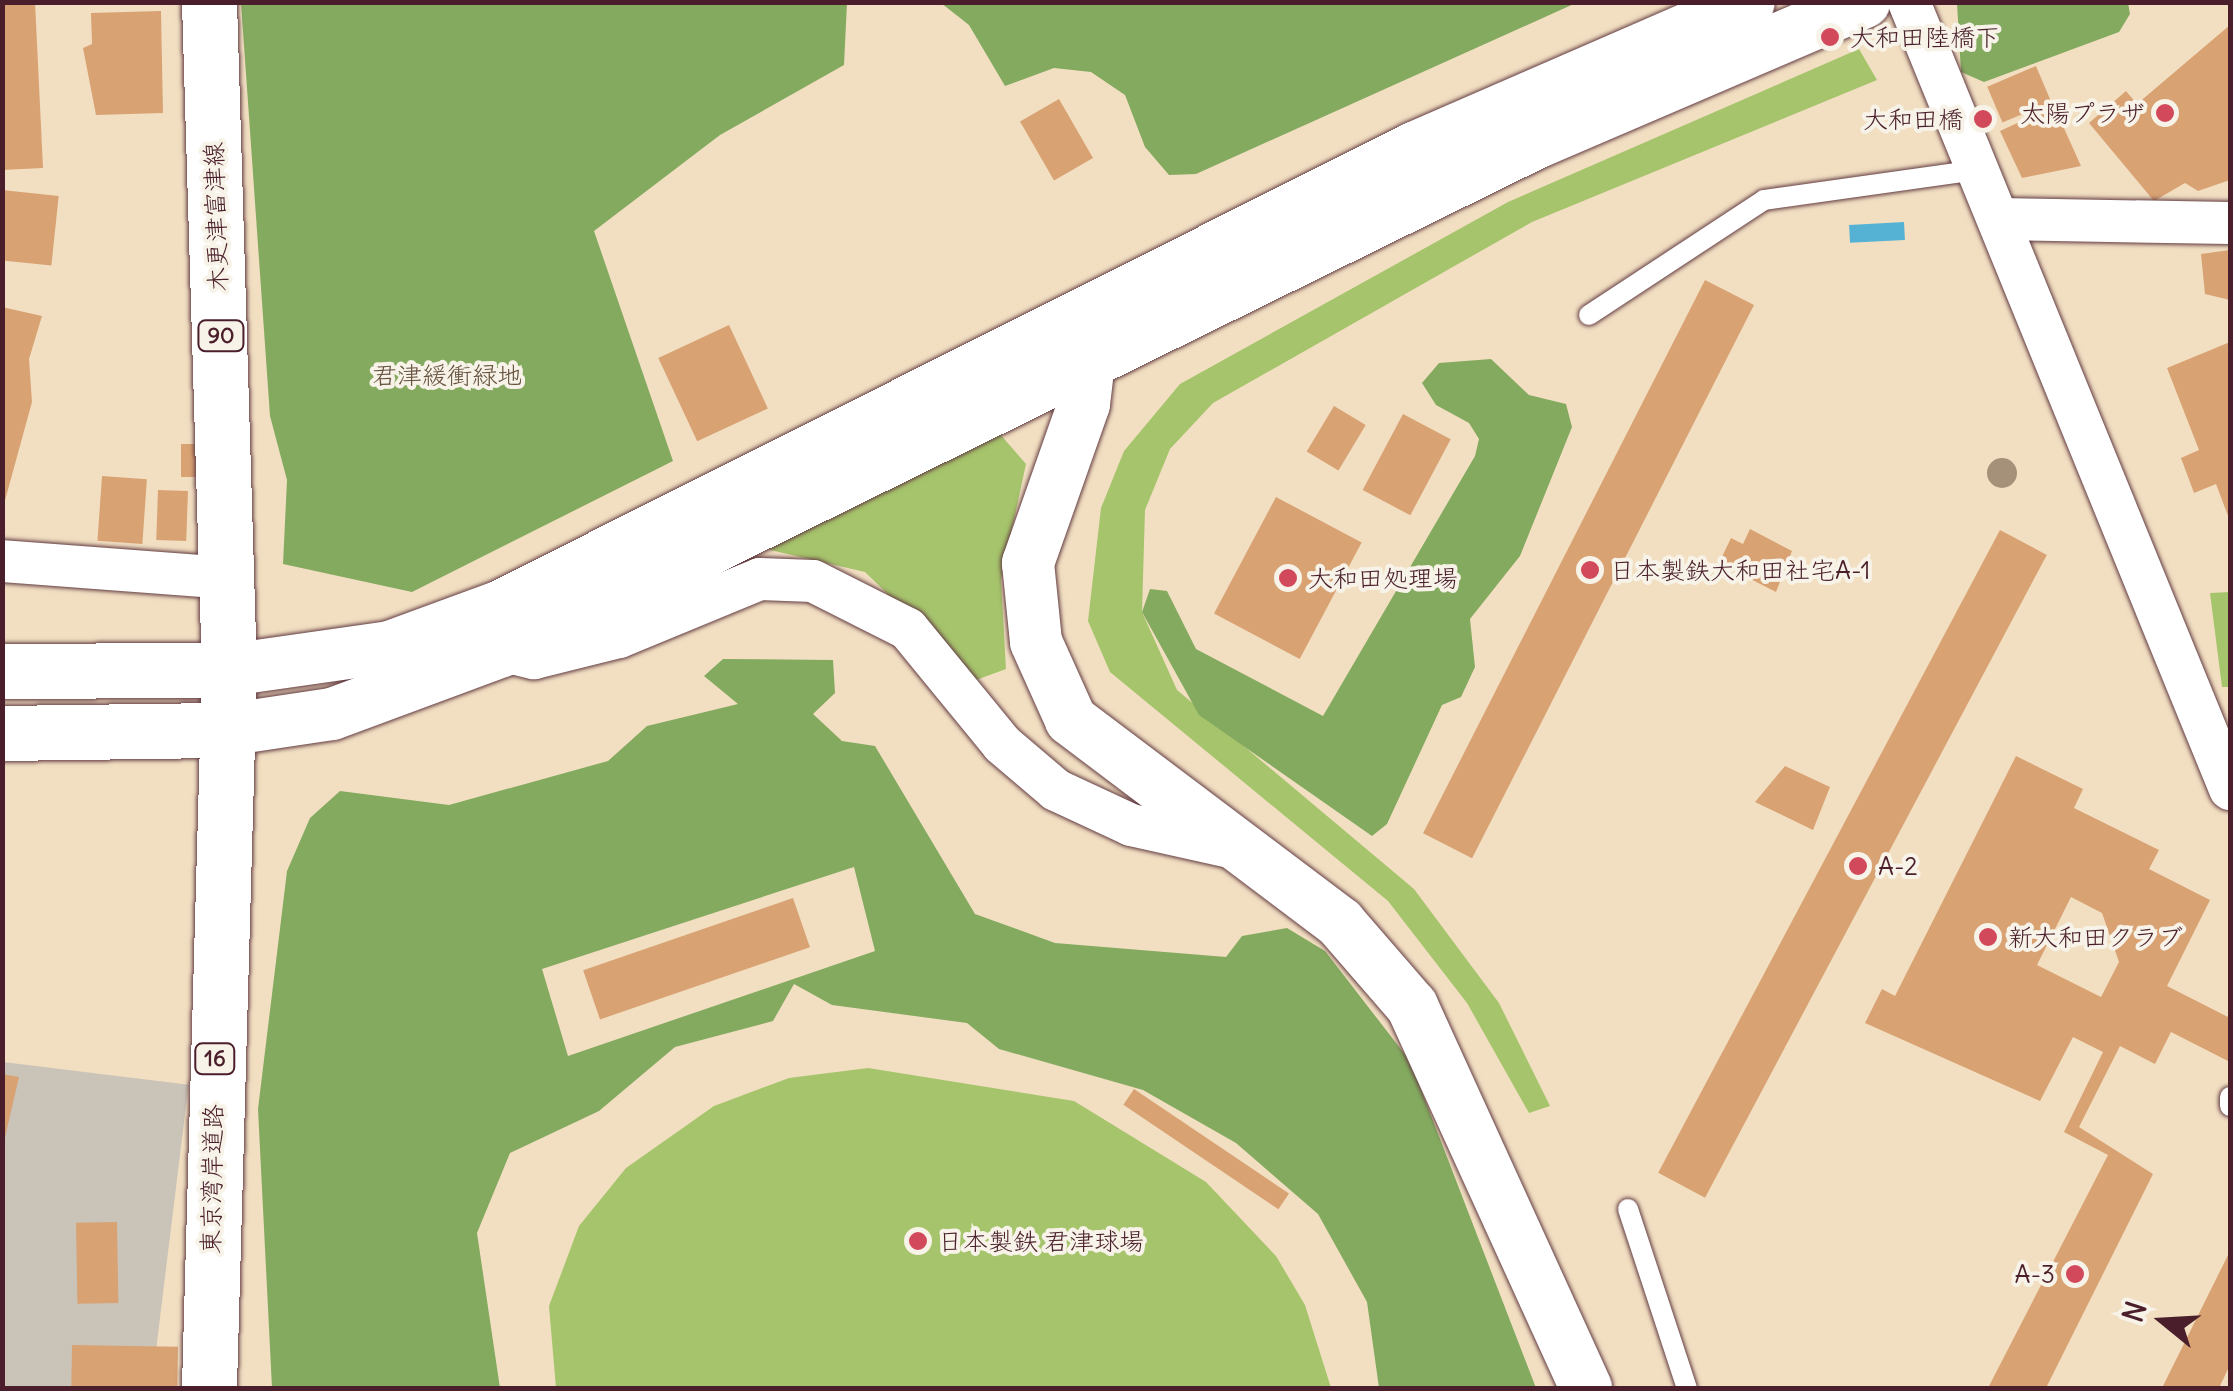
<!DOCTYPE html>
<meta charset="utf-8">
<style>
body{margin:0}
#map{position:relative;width:2233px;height:1391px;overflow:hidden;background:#f2dfc2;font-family:Delius,"Klee One",sans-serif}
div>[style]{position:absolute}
.industrial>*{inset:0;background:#cac3b8;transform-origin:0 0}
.green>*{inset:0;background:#a6c46c}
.forest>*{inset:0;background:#84aa60}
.water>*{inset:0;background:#56b2d4;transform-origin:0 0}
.building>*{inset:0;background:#d8a273;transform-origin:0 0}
.roads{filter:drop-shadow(0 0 2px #633c42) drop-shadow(0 0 2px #633c42)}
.service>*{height:20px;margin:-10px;padding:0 10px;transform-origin:10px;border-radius:10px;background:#fff}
.minor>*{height:42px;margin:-21px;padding:0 21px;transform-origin:21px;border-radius:21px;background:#fff}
.tertiary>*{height:52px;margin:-26px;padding:0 26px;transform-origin:26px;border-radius:26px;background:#fff}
.primary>*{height:55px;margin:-27.5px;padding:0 27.5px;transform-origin:27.5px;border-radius:27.5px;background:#fff}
.trunk>*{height:55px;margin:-27.5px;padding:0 27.5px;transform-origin:27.5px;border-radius:27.5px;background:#fff}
.trees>*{width:30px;height:30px;margin:-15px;border-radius:50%;background:#a59179}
.dots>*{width:28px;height:28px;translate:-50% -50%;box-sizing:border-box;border:5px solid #f7f3e8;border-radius:50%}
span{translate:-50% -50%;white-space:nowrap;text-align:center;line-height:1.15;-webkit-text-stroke:8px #f7f3e8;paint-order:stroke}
.shield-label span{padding:2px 8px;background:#f7f3e8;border:2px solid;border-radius:8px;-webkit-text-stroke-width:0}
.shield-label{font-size:22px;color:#4a1f2b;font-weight:700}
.poi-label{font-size:25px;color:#4a1f2b}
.left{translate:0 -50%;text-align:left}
.right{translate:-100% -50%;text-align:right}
.street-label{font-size:25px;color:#4a1f2b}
.park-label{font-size:25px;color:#66513e}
.frame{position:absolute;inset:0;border:5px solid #4a1f2b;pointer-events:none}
.north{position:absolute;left:2113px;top:1271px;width:100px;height:100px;-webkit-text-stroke:8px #f7f3e8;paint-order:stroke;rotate:288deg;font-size:28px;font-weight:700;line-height:40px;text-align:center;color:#4a1f2b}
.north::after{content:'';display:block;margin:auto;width:35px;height:45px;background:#4a1f2b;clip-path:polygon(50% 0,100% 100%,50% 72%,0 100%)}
</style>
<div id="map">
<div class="industrial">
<div style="left:3px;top:1062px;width:187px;height:326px;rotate:7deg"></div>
</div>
<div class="green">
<div style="clip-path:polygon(1859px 49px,1877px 80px,1532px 222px,1213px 403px,1170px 449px,1145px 510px,1142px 612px,1177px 690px,1414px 889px,1499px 1003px,1550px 1106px,1529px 1113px,1467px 1003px,1388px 901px,1110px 672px,1088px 621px,1101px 508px,1124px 451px,1180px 384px,1508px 202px)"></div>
<div style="clip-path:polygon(1000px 434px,1026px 464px,1001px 580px,1006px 669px,976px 680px,865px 572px,766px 549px)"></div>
<div style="clip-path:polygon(2230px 592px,2230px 687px,2222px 687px,2210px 593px)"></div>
<div style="clip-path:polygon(868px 1068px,1074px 1101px,1206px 1182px,1276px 1256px,1305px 1305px,1331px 1388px,556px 1388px,549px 1306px,579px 1226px,626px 1168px,714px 1106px,789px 1078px)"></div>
</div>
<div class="forest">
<div style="clip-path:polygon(241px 3px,847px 3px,844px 65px,720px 135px,594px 231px,673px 461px,412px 592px,283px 564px,287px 480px,270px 416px)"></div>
<div style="clip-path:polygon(941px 3px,1576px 3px,1196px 174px,1169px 175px,1145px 147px,1125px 95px,1091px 72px,1054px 68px,1005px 86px,969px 25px)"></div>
<div style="clip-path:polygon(1957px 3px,2128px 3px,2130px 14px,2119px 32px,1984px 82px,1961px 72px)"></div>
<div style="clip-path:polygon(1491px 359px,1529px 395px,1566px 404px,1572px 427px,1520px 556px,1470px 619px,1475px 667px,1461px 697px,1442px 705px,1387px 824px,1372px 836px,1199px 715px,1142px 612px,1150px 589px,1167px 591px,1196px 649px,1323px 716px,1475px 456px,1479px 439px,1469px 423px,1436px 405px,1422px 383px,1439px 363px)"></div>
<div style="clip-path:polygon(evenodd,723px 659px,833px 660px,835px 693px,813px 714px,842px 741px,875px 746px,975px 914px,1055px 943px,1226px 957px,1242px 936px,1287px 928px,1325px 951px,1410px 1061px,1536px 1388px,1379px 1388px,1367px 1302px,1318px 1214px,1236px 1143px,1143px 1090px,999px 1049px,967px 1023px,832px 1005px,794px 984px,773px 1021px,675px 1047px,599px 1111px,510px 1153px,477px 1233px,500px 1388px,272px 1388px,258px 1109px,287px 871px,310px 818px,340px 791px,449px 805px,608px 761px,647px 726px,738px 704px,704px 676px,723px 659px,854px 867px,875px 951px,568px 1056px,542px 969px,854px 867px)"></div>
</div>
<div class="water">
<div style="left:1904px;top:222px;width:18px;height:55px;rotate:87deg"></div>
</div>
<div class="building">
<div style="clip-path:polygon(2px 2px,35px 2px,43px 168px,2px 170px)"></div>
<div style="clip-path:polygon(161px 11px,163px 113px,96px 115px,83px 48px,92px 44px,91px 13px)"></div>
<div style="clip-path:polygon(2230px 25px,2230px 180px,2198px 191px,2185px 183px,2154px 201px,2089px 123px,2126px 91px,2137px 104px)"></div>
<div style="left:2036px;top:66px;width:39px;height:53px;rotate:67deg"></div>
<div style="left:1059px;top:99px;width:68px;height:45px;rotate:60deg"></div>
<div style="clip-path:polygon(2054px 106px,2081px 166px,2022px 178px,2000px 131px)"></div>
<div style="left:2px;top:190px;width:57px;height:70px;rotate:6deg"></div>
<div style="clip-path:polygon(2230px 250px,2230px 300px,2205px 294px,2201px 254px)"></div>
<div style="left:1705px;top:280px;width:55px;height:621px;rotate:27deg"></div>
<div style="clip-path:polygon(2px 307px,42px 316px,29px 359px,32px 402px,4px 504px)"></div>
<div style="left:729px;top:325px;width:92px;height:78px;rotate:65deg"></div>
<div style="clip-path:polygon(2230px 342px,2230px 521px,2216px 484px,2194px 493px,2181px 458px,2199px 450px,2167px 368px)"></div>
<div style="left:1334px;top:406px;width:37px;height:53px;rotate:31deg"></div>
<div style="left:1403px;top:414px;width:54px;height:86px;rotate:28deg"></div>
<div style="left:181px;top:444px;width:25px;height:33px"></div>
<div style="left:102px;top:476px;width:45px;height:65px;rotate:4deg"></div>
<div style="left:158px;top:490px;width:30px;height:50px;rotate:2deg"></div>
<div style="left:1276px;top:497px;width:97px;height:132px;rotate:28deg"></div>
<div style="clip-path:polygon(1750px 529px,1792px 551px,1776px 592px,1719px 563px,1731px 538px,1743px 544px)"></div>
<div style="left:2000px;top:530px;width:53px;height:728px;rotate:28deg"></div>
<div style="clip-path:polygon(evenodd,2016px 756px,2083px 789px,2074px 808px,2159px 850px,2149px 869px,2210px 900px,2167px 986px,2230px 1018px,2230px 1062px,2171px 1032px,2155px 1064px,2120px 1046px,2079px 1127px,2153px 1174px,2046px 1388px,1988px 1388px,2108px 1155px,2064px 1132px,2103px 1052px,2073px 1037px,2040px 1101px,1865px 1023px,1882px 989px,1895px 996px,2016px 756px,2071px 897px,2102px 913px,2119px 962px,2101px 997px,2037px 965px,2071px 897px)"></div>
<div style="clip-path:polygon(1785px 766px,1830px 787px,1813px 830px,1755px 802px)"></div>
<div style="left:793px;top:898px;width:52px;height:222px;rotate:71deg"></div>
<div style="clip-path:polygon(2px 1074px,19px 1077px,4px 1142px,2px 1142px)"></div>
<div style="left:1134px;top:1089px;width:187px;height:19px;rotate:34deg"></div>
<div style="left:117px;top:1222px;width:81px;height:41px;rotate:89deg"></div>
<div style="clip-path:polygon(2230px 1251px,2230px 1365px,2219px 1388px,2162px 1388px)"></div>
<div style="left:72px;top:1345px;width:106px;height:43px;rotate:1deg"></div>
</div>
<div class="roads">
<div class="service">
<div style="left:1589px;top:315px;width:209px;rotate:-33.3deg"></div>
<div style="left:1764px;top:200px;width:215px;rotate:-8deg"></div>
<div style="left:2230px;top:1097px;width:9px;rotate:90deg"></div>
<div style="left:1628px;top:1209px;width:188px;rotate:71.8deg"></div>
</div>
<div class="minor">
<div style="left:1909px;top:2px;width:850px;rotate:67.81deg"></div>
<div style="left:1999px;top:219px;width:231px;rotate:1deg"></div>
<div style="left:2px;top:561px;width:227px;rotate:4.3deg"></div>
<div style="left:505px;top:651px;width:30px;rotate:14deg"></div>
<div style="left:534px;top:658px;width:88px;rotate:-13.9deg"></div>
<div style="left:619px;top:637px;width:152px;rotate:-22.4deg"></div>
<div style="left:760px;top:579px;width:53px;rotate:2.2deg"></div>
<div style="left:813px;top:581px;width:106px;rotate:26.8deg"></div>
<div style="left:908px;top:629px;width:149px;rotate:50.7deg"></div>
<div style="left:1002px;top:744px;width:71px;rotate:40.4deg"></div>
<div style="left:1056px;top:790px;width:83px;rotate:25deg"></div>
<div style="left:1131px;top:825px;width:107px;rotate:12.5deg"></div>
</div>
<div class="tertiary">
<div style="left:1077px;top:335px;width:30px;rotate:66deg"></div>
<div style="left:1089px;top:362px;width:42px;rotate:96.8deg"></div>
<div style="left:1084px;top:404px;width:169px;rotate:109.4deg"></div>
<div style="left:1028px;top:563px;width:79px;rotate:84.2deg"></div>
<div style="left:1036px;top:642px;width:85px;rotate:65.8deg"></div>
<div style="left:1071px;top:720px;width:337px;rotate:37deg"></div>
<div style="left:1340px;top:923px;width:110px;rotate:49.1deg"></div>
<div style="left:1412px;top:1006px;width:420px;rotate:65.5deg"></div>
<div style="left:229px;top:670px;width:163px;rotate:-8.1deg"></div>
<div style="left:390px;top:647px;width:116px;rotate:-20.2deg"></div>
<div style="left:499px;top:607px;width:1024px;rotate:-26.64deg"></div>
<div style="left:1414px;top:148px;width:365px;rotate:-23.5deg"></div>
<div style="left:225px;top:730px;width:108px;rotate:-8.5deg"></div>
<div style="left:332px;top:714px;width:181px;rotate:-20.3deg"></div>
<div style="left:502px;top:651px;width:1154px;rotate:-26.17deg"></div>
<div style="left:1538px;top:142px;width:355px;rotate:-23.2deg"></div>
</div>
<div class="primary">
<div style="left:209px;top:2px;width:668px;rotate:88.29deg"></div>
</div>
<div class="trunk">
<div style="left:2px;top:671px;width:227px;rotate:-0.3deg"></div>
<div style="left:229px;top:670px;width:718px;rotate:91.6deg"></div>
<div style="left:2px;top:733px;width:223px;rotate:-0.8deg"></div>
</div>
</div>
<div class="trees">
<div style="left:2002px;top:473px"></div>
</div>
<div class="dots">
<div style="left:1830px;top:37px;background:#d1495b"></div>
<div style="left:2165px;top:113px;background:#d1495b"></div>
<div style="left:1983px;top:119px;background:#d1495b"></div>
<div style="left:1590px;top:570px;background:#d1495b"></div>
<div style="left:1288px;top:578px;background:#d1495b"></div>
<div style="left:1858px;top:866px;background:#d1495b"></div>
<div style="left:1988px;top:937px;background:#d1495b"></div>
<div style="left:918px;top:1241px;background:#d1495b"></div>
<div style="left:2075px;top:1274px;background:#d1495b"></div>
</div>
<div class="shield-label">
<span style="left:221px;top:336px">90</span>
<span style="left:215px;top:1059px">16</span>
</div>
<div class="poi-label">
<span class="left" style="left:1850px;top:37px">大和田陸橋下</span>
<span class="right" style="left:2145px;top:113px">太陽プラザ</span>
<span class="right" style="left:1963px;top:119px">大和田橋</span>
<span class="left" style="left:1610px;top:570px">日本製鉄大和田社宅A-1</span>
<span class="left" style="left:1308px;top:578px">大和田処理場</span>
<span class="left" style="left:1878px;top:866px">A-2</span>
<span class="left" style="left:2008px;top:937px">新大和田クラブ</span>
<span class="left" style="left:938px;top:1241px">日本製鉄 君津球場</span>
<span class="right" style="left:2055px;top:1274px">A-3</span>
</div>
<div class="street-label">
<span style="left:216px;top:217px;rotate:-92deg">木更津富津線</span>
<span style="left:212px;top:1179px;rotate:-89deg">東京湾岸道路</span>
</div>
<div class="park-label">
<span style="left:447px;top:375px">君津緩衝緑地</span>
</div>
<div class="frame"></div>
<div class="north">N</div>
</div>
